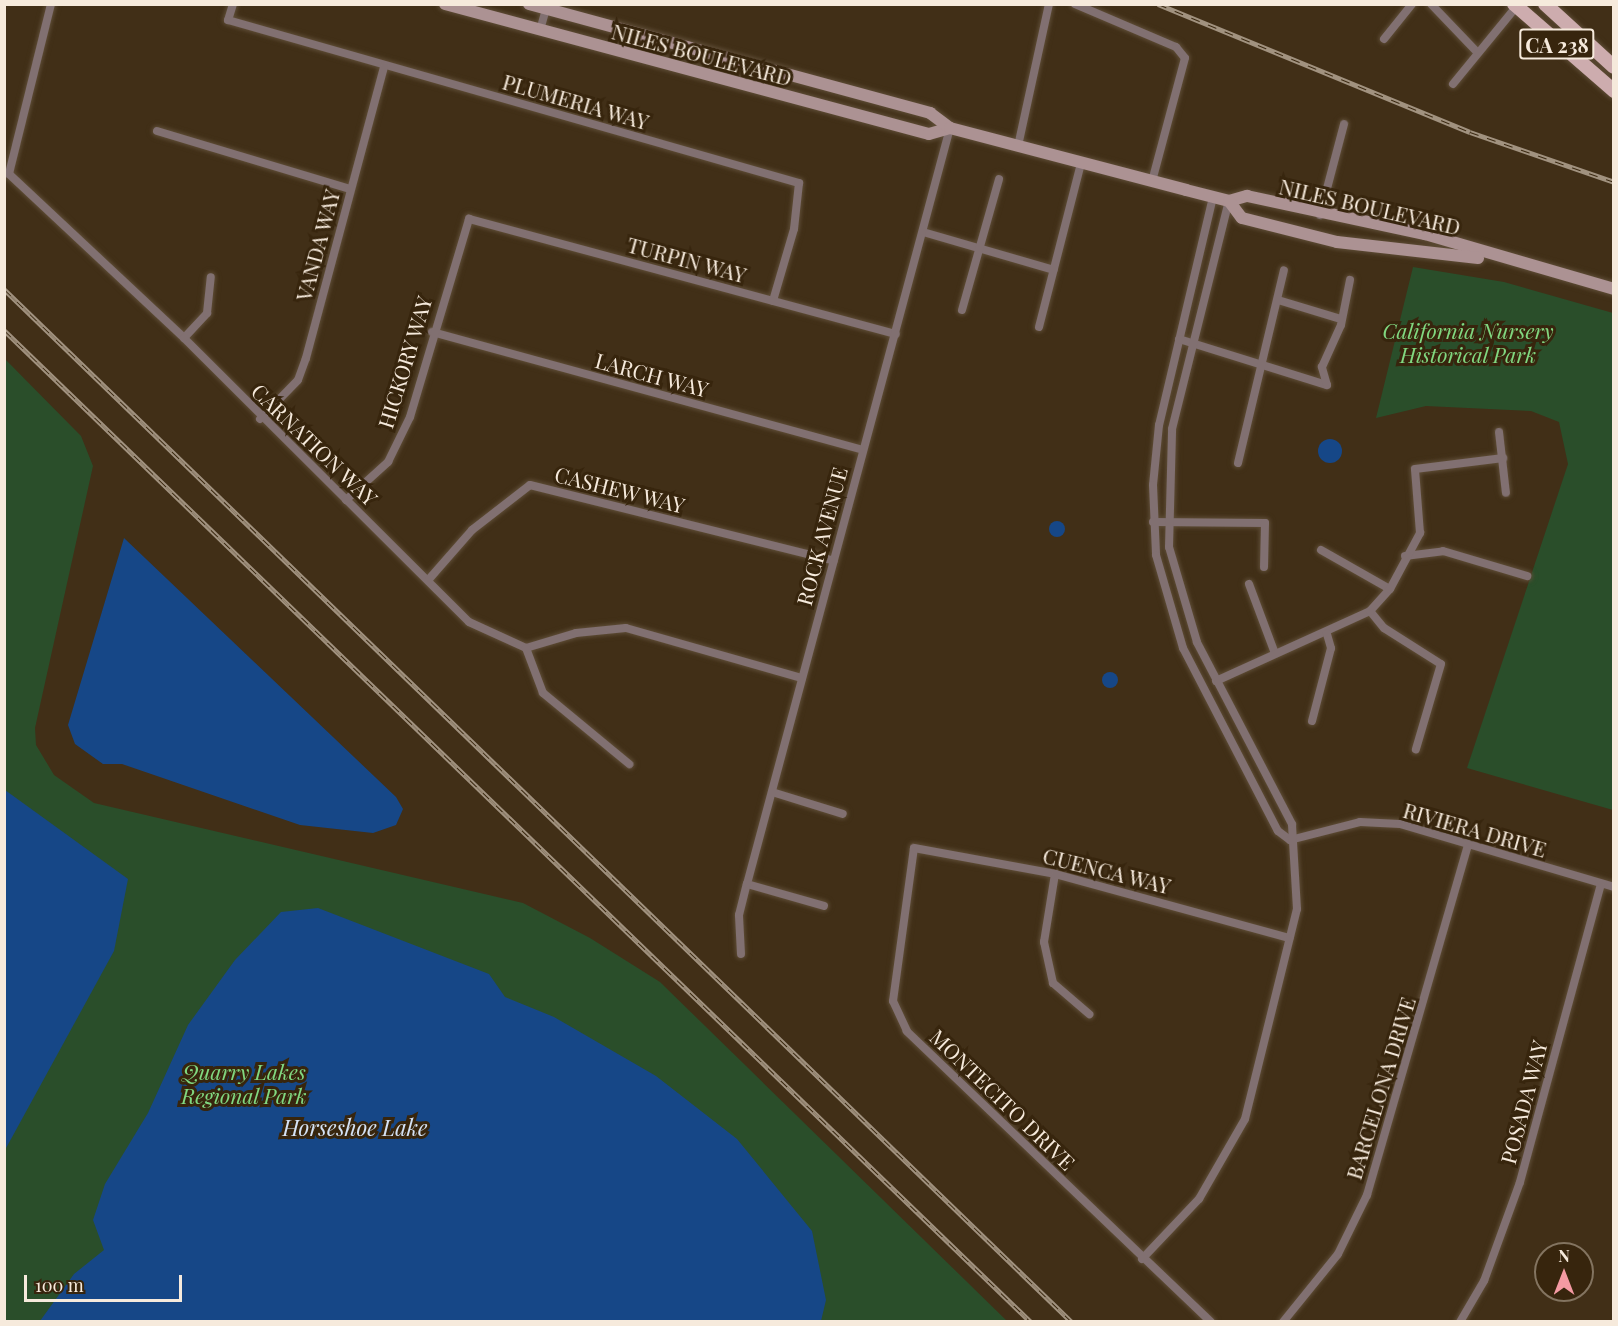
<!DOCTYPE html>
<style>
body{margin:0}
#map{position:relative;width:1618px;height:1326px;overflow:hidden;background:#412f17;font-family:"Playfair Display",serif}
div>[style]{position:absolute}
.green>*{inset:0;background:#2a4e2a}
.water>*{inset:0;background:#164787}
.round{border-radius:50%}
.roads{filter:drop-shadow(0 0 2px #5e4d37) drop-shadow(0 0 2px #5e4d37)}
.street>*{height:8px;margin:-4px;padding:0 4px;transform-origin:4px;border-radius:4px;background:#817071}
.secondary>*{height:12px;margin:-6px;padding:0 6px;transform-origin:6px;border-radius:6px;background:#ac9293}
.primary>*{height:14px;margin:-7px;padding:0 7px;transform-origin:7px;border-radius:7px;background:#cdacae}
.rail>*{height:5px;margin-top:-2.5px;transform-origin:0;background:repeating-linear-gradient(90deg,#37250d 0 9px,#a1927f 0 18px);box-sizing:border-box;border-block:2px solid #a1927f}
span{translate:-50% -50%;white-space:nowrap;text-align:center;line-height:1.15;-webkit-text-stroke:6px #37250d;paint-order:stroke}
.shield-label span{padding:2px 4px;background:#37250d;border:2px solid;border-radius:4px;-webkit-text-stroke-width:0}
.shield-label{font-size:20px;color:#f6eadc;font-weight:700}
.street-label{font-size:21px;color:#f6eadc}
.park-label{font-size:21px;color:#81d880;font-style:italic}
.water-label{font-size:22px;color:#d4e2f5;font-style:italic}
.frame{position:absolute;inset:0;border:6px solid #f6eadc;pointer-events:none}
.north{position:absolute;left:1534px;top:1242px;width:60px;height:60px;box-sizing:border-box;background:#37250d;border:2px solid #837460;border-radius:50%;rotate:0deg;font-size:16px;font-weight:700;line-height:24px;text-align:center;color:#f6eadc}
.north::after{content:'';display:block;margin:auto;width:21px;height:27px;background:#f49aa3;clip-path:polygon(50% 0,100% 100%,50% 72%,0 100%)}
.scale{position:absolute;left:24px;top:1275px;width:158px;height:27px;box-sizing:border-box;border:3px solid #f6eadc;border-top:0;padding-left:8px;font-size:18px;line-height:21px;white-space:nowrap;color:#f6eadc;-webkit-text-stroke:4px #37250d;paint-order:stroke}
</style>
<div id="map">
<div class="green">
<div style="clip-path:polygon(1413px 267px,1504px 282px,1613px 313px,1613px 810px,1467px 768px,1568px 464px,1559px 422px,1531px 411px,1426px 406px,1376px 418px)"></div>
<div style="clip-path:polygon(4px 358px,81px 436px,93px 466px,35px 728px,36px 745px,54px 775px,94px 803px,523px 903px,590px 938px,660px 982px,1007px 1321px,5px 1321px)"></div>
</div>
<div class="water">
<div class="round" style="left:1318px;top:439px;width:24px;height:24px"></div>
<div class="round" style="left:1049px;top:521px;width:16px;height:16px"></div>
<div style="clip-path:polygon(124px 538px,396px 797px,403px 809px,396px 825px,373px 833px,300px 825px,122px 764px,103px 764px,75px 744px,68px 725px)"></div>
<div class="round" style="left:1102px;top:672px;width:16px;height:16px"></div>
<div style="clip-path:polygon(5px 790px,128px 879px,114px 951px,5px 1150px)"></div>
<div style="clip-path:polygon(318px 908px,489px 974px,505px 997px,554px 1017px,656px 1076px,737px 1139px,812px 1231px,826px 1300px,821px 1321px,40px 1321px,74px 1274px,104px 1250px,93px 1220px,105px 1184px,148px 1113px,188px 1025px,235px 960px,281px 912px)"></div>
</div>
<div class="roads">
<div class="street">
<div style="left:51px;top:4px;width:175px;rotate:103.9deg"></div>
<div style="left:9px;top:174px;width:240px;rotate:43.1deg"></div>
<div style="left:184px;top:338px;width:402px;rotate:44.9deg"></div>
<div style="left:469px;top:622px;width:63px;rotate:24.5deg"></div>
<div style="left:526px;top:648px;width:52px;rotate:-16.7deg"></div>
<div style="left:576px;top:633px;width:50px;rotate:-5.7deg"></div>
<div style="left:626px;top:628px;width:183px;rotate:15.9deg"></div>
<div style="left:233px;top:4px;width:17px;rotate:107deg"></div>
<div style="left:228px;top:20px;width:594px;rotate:15.93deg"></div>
<div style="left:799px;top:183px;width:46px;rotate:96.2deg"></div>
<div style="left:794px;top:229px;width:75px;rotate:106.3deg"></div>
<div style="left:1075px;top:4px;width:110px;rotate:23.1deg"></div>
<div style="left:1176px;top:47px;width:14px;rotate:51deg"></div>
<div style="left:1185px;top:58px;width:127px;rotate:105deg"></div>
<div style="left:1431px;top:4px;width:65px;rotate:46.2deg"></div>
<div style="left:540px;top:30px;width:26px;rotate:-74deg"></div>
<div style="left:1384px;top:39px;width:45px;rotate:-51.3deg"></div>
<div style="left:1453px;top:84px;width:99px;rotate:-50.7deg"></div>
<div style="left:157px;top:131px;width:202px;rotate:16.7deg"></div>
<div style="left:1018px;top:146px;width:145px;rotate:-77.7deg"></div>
<div style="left:1213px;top:197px;width:234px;rotate:103.3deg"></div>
<div style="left:1159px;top:425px;width:60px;rotate:95.7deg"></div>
<div style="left:1153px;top:485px;width:70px;rotate:87.5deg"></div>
<div style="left:1156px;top:555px;width:97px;rotate:73.8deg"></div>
<div style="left:1183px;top:648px;width:206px;rotate:62.6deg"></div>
<div style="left:1278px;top:831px;width:15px;rotate:37deg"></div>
<div style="left:1320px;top:215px;width:94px;rotate:-75.2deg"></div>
<div style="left:923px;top:232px;width:136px;rotate:16.2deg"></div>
<div style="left:1278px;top:300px;width:66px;rotate:16.8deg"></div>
<div style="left:962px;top:310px;width:136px;rotate:-74.2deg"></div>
<div style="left:1039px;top:327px;width:169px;rotate:-75.6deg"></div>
<div style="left:432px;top:332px;width:446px;rotate:15.3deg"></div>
<div style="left:184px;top:338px;width:34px;rotate:-47deg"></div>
<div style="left:207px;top:313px;width:36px;rotate:-84deg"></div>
<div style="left:1179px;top:339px;width:155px;rotate:17.3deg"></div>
<div style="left:1327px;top:385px;width:19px;rotate:-106deg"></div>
<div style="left:1322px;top:367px;width:46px;rotate:-65.7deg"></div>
<div style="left:1341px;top:325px;width:46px;rotate:-78.7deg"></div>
<div style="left:260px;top:419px;width:54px;rotate:-45.7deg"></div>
<div style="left:298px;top:380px;width:23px;rotate:-70deg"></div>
<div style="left:306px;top:358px;width:302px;rotate:-75deg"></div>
<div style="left:1499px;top:432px;width:61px;rotate:83.5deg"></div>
<div style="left:1238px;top:463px;width:198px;rotate:-76.6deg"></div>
<div style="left:346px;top:500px;width:57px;rotate:-42.1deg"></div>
<div style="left:388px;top:462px;width:50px;rotate:-63.9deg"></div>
<div style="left:410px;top:417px;width:207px;rotate:-73.4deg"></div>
<div style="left:469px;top:219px;width:442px;rotate:15.1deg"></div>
<div style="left:1153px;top:522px;width:112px;rotate:0.5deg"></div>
<div style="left:1265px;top:523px;width:44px;rotate:91.3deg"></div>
<div style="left:1321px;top:550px;width:79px;rotate:29.5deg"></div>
<div style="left:1405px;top:556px;width:38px;rotate:-7deg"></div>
<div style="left:1443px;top:551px;width:88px;rotate:16.6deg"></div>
<div style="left:430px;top:578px;width:64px;rotate:-48.8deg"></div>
<div style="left:472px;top:530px;width:73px;rotate:-37.8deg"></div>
<div style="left:530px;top:485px;width:313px;rotate:14deg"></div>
<div style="left:1249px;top:584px;width:72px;rotate:69.5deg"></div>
<div style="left:1370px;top:611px;width:22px;rotate:51deg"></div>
<div style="left:1384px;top:628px;width:67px;rotate:32.3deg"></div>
<div style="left:1441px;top:664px;width:89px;rotate:106.4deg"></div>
<div style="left:526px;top:648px;width:48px;rotate:69.3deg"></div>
<div style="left:543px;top:693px;width:112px;rotate:39.5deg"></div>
<div style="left:1216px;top:681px;width:169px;rotate:-24.4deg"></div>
<div style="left:1370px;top:611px;width:30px;rotate:-48deg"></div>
<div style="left:1390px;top:589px;width:64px;rotate:-61.8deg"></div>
<div style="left:1420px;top:533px;width:64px;rotate:-94.5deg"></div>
<div style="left:1415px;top:469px;width:89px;rotate:-7.1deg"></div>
<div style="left:1312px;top:721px;width:75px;rotate:-75.4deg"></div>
<div style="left:1331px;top:648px;width:15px;rotate:-106deg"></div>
<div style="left:772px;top:792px;width:74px;rotate:17.2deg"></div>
<div style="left:1290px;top:840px;width:72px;rotate:-14.4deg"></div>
<div style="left:1360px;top:822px;width:40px;rotate:2.9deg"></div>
<div style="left:1400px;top:824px;width:223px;rotate:16.4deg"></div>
<div style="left:1055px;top:874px;width:69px;rotate:99.2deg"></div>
<div style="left:1044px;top:942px;width:42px;rotate:77.6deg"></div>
<div style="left:1053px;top:983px;width:48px;rotate:40.7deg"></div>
<div style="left:747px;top:884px;width:80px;rotate:15.9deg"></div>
<div style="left:741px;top:954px;width:39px;rotate:-93deg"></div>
<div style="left:739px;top:915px;width:32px;rotate:-76deg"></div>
<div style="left:747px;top:884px;width:783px;rotate:-74.97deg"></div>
<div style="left:1142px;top:1259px;width:83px;rotate:-46.5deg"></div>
<div style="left:1199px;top:1199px;width:92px;rotate:-60.1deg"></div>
<div style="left:1245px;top:1119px;width:216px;rotate:-76.1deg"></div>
<div style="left:1297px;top:909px;width:85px;rotate:-93.4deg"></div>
<div style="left:1292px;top:824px;width:205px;rotate:-117.6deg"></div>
<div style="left:1197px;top:642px;width:99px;rotate:-106.4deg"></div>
<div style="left:1169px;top:547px;width:118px;rotate:-88.5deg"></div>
<div style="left:1172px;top:429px;width:235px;rotate:-76deg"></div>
<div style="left:1211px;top:1322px;width:421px;rotate:-136.3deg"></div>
<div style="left:907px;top:1031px;width:33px;rotate:-115deg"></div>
<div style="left:893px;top:1001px;width:154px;rotate:-82.2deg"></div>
<div style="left:914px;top:848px;width:143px;rotate:10.4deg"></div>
<div style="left:1055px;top:874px;width:243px;rotate:15.3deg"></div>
<div style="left:1283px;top:1322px;width:87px;rotate:-51deg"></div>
<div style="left:1338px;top:1254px;width:66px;rotate:-63.8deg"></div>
<div style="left:1367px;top:1195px;width:365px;rotate:-73.9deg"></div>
<div style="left:1460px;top:1322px;width:48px;rotate:-59.7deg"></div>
<div style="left:1484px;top:1281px;width:105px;rotate:-70deg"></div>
<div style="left:1520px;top:1182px;width:309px;rotate:-74.8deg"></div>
</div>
<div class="secondary">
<div style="left:445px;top:4px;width:501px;rotate:15.03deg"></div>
<div style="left:929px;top:134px;width:22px;rotate:-16deg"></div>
<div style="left:529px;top:4px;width:416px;rotate:15.2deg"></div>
<div style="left:930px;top:113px;width:25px;rotate:37deg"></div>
<div style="left:950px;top:128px;width:244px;rotate:14.7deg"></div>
<div style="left:1186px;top:190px;width:44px;rotate:14.3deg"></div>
<div style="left:1229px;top:201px;width:19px;rotate:-16deg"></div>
<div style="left:1247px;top:196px;width:182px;rotate:12.1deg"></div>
<div style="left:1425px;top:234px;width:197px;rotate:16.2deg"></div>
<div style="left:1229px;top:201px;width:21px;rotate:53deg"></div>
<div style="left:1242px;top:218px;width:98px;rotate:14.2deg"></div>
<div style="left:1337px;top:242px;width:142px;rotate:6.5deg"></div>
</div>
<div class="primary">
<div style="left:1514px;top:4px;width:133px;rotate:41deg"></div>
<div style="left:1545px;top:4px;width:93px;rotate:42.4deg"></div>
</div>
</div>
<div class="rail">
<div style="left:1158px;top:4px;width:337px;rotate:22.3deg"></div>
<div style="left:1470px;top:132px;width:152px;rotate:19.1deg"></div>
<div style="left:4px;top:289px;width:1486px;rotate:44.05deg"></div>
<div style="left:4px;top:330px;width:1428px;rotate:44.01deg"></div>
</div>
<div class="shield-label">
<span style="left:1557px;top:44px">CA 238</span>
</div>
<div class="street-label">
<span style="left:702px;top:54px;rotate:15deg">NILES BOULEVARD</span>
<span style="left:576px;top:101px;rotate:16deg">PLUMERIA WAY</span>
<span style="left:1370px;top:206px;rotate:13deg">NILES BOULEVARD</span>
<span style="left:317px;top:245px;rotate:-75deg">VANDA WAY</span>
<span style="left:687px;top:259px;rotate:15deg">TURPIN WAY</span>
<span style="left:404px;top:362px;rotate:-73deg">HICKORY WAY</span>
<span style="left:652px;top:374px;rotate:15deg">LARCH WAY</span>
<span style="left:315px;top:444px;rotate:44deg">CARNATION WAY</span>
<span style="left:620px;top:489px;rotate:14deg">CASHEW WAY</span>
<span style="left:821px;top:536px;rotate:-75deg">ROCK AVENUE</span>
<span style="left:1475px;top:829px;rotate:16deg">RIVIERA DRIVE</span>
<span style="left:1107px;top:870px;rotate:14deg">CUENCA WAY</span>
<span style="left:1380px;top:1088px;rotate:-73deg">BARCELONA DRIVE</span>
<span style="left:1003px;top:1099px;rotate:44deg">MONTECITO DRIVE</span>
<span style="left:1523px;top:1102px;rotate:-75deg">POSADA WAY</span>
</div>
<div class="park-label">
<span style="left:1468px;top:342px">California Nursery<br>Historical Park</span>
<span style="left:244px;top:1083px">Quarry Lakes<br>Regional Park</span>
</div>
<div class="water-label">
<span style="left:355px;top:1128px">Horseshoe Lake</span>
</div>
<div class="frame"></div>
<div class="north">N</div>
<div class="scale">100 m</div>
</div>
